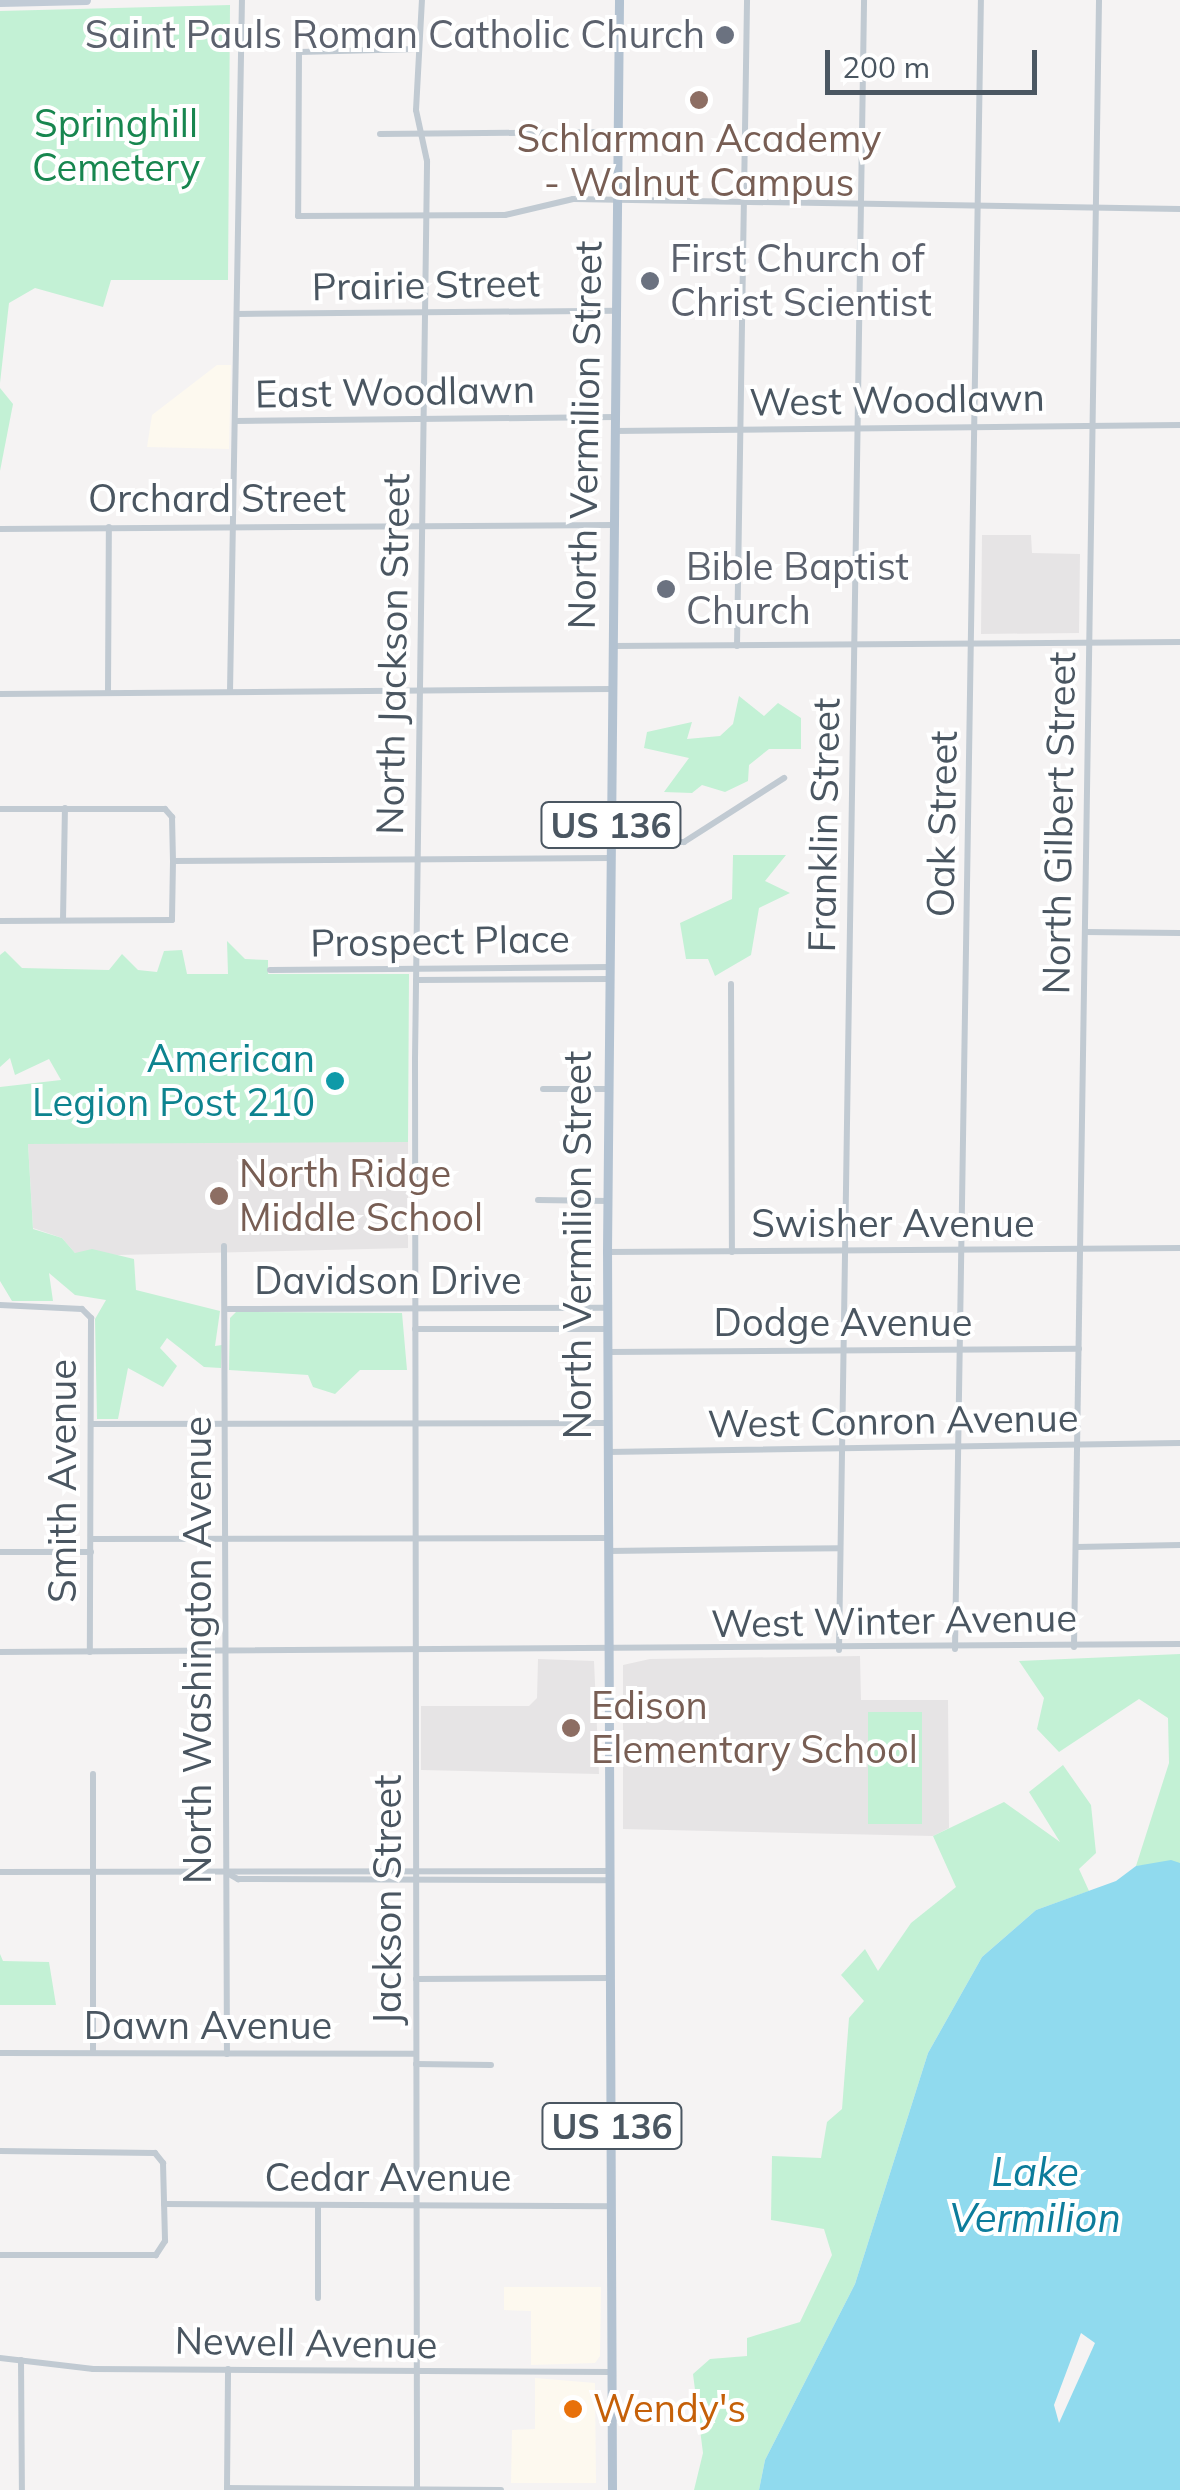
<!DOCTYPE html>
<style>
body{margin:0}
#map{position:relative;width:1180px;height:2490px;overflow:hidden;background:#f5f3f3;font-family:Mulish,sans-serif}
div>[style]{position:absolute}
.commercial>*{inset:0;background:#fdf9ef}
.education>*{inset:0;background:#e6e4e5}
.green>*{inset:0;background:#c3f1d5;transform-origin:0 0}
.water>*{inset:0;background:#90daee}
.minor>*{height:6px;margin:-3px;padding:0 3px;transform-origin:3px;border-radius:3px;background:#c1cad2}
.secondary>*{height:9px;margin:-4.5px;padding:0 4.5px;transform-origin:4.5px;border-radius:4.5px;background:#c1cbd6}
.primary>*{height:9px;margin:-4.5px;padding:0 4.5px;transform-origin:4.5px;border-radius:4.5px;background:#b3c2d1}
.dots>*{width:28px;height:28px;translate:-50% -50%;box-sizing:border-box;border:5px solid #fff;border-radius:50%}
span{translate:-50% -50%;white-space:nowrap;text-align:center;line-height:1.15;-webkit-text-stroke:8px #fff;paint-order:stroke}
.shield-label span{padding:2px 8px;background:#fff;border:2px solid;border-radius:8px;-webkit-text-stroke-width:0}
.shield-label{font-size:35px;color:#4a5661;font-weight:700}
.worship-label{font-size:38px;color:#5b616d}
.right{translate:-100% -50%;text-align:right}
.left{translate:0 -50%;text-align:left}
.park-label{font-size:38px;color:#17864f}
.education-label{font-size:38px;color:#785e54}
.street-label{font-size:38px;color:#4a5661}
.culture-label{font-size:38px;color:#0d838f}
.food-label{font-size:38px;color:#c56008}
.water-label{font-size:40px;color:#0c7c9b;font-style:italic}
.scale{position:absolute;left:825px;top:50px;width:212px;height:45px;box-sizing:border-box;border:5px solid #4a5661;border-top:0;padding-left:12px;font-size:30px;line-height:35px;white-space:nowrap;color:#4a5661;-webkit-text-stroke:8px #fff;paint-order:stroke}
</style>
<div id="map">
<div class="commercial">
<div style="clip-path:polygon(217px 365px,231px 365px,229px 449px,147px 447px,152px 415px)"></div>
<div style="clip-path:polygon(504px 2287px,601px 2287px,600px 2356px,595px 2363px,531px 2365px,531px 2311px,504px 2310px)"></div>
<div style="clip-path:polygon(535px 2378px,595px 2383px,596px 2483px,511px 2483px,512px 2430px,535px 2429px)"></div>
</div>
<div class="education">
<div style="clip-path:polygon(982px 535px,1031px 535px,1032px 553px,1080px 554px,1079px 633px,981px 634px)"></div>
<div style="clip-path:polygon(113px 1139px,408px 1142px,408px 1248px,118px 1255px,75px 1253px,62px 1238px,33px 1228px,28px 1144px)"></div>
<div style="clip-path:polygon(860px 1656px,861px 1700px,948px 1700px,949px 1828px,933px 1836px,623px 1829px,623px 1665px,650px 1659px)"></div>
<div style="clip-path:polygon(538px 1659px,594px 1661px,599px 1774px,421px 1770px,421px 1706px,529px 1706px,537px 1698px)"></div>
</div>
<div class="green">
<div style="clip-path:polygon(230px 5px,228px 280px,111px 280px,103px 307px,35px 288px,9px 303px,0 383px,0 11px)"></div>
<div style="clip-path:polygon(0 388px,13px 404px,0 471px)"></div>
<div style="clip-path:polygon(739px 696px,764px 716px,778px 703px,801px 718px,801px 749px,769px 749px,749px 765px,748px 781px,725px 792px,702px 785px,692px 793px,664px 792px,689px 758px,644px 748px,647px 732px,692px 722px,687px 739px,720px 736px,733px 724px)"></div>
<div style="clip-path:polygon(733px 855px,786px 855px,765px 881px,790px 893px,759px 908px,751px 955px,715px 976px,708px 959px,686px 959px,680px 923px,732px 899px)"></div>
<div style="clip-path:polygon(227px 941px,245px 959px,268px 960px,268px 974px,409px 974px,408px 1142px,28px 1144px,33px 1229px,62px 1238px,75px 1253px,92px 1249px,134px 1259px,136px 1290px,220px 1311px,215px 1346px,222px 1345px,221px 1368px,204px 1367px,167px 1338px,160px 1348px,177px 1366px,163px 1387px,128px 1368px,118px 1419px,97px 1419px,95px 1319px,106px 1300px,75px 1295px,49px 1273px,53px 1301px,12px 1301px,0 1281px,0 1087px,61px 1080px,49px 1059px,15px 1075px,10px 1058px,0 1067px,0 955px,5px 951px,22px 968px,109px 970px,122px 954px,138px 970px,157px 972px,164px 951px,182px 950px,187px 974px,228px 974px)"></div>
<div style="clip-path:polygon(236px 1312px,402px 1313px,407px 1370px,360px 1370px,335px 1394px,313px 1387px,308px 1375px,229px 1370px,230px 1318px)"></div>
<div style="clip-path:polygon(1180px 1654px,1180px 1863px,1136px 1866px,1169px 1763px,1168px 1718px,1139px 1699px,1059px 1752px,1037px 1729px,1044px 1698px,1019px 1661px)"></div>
<div style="left:868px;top:1712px;width:54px;height:112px"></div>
<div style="clip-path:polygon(1063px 1765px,1091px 1805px,1096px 1853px,1079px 1869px,1089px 1891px,1036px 1910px,982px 1957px,928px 2053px,855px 2284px,765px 2460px,759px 2490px,694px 2490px,703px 2453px,693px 2374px,710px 2359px,747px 2356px,747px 2338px,800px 2322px,832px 2255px,824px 2229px,771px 2220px,772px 2156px,821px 2158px,827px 2122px,842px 2109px,849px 2018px,864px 2001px,841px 1975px,865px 1949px,878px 1971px,911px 1923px,956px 1887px,933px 1836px,1004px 1802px,1060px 1842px,1029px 1792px)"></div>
<div style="clip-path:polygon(0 1954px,3px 1961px,49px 1962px,56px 2005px,0 2005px)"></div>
</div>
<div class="water">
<div style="clip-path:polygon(evenodd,1171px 1860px,1180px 1863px,1180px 2490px,759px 2490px,765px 2460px,855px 2284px,928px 2053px,982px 1957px,1036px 1910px,1116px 1881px,1136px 1866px,1171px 1860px,1081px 2333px,1095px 2343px,1059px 2423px,1054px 2405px,1081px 2333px)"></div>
</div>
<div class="minor">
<div style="left:417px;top:49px;width:118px;rotate:178.5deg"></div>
<div style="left:299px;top:52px;width:164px;rotate:90.3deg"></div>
<div style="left:298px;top:216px;width:207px;rotate:-0.3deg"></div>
<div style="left:505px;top:215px;width:70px;rotate:-13.2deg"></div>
<div style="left:573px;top:199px;width:607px;rotate:0.94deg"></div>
<div style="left:380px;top:134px;width:237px;rotate:-0.5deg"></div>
<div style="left:237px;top:314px;width:379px;rotate:-0.5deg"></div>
<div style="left:235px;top:421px;width:380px;rotate:-0.6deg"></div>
<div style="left:614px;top:431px;width:566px;rotate:-0.61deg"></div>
<div style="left:0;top:529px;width:613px;rotate:-0.37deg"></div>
<div style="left:613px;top:646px;width:567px;rotate:-0.4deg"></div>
<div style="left:737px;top:646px;width:646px;rotate:-89.11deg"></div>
<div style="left:230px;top:692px;width:692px;rotate:-89.01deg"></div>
<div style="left:108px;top:693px;width:166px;rotate:-89.7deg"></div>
<div style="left:0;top:694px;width:612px;rotate:-0.47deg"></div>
<div style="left:0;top:809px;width:165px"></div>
<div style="left:165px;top:809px;width:11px;rotate:49deg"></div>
<div style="left:172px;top:817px;width:44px;rotate:88.7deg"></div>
<div style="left:173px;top:861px;width:59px;rotate:91deg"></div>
<div style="left:172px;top:920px;width:172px;rotate:179.7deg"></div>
<div style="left:611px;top:843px;width:73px;rotate:-0.8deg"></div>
<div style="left:684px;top:842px;width:119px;rotate:-32.6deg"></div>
<div style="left:173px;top:861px;width:438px;rotate:-0.4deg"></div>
<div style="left:63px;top:920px;width:112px;rotate:-89deg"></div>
<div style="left:1085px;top:932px;width:95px;rotate:0.6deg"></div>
<div style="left:270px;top:970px;width:340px;rotate:-0.5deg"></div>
<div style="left:416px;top:980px;width:193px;rotate:-0.3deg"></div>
<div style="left:731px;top:984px;width:268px;rotate:89.8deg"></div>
<div style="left:543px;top:1089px;width:65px"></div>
<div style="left:538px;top:1200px;width:70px;rotate:0.8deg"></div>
<div style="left:224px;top:1246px;width:808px;rotate:89.79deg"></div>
<div style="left:607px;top:1252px;width:573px;rotate:-0.4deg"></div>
<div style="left:0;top:1305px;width:82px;rotate:2.8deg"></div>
<div style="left:82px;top:1309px;width:13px;rotate:45deg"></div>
<div style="left:91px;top:1318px;width:334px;rotate:90.2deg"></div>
<div style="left:228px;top:1309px;width:380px;rotate:-0.2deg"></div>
<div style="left:415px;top:1329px;width:193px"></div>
<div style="left:608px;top:1352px;width:471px;rotate:-0.4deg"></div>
<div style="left:92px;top:1424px;width:515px;rotate:-0.11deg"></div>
<div style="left:608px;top:1452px;width:572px;rotate:-0.9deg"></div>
<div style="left:92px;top:1539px;width:516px;rotate:-0.11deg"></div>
<div style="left:1077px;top:1547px;width:103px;rotate:-1.1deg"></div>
<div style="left:608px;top:1551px;width:232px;rotate:-0.7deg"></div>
<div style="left:0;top:1552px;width:91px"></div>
<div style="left:1074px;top:1647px;width:1647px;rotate:-89.13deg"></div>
<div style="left:955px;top:1649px;width:1649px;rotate:-89.1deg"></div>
<div style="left:839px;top:1650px;width:1650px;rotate:-89.13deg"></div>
<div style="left:0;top:1652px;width:1180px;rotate:-0.39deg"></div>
<div style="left:0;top:1872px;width:611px;rotate:-0.09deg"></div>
<div style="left:227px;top:1873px;width:13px;rotate:29deg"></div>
<div style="left:238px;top:1879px;width:373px;rotate:0.2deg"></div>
<div style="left:416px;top:1979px;width:195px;rotate:-0.3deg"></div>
<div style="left:0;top:2053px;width:416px;rotate:0.1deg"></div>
<div style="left:93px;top:2053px;width:279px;rotate:-90deg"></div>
<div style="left:416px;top:2064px;width:75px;rotate:0.8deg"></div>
<div style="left:0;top:2151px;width:155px;rotate:0.7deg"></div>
<div style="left:155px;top:2153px;width:13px;rotate:51deg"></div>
<div style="left:163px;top:2163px;width:78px;rotate:88.5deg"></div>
<div style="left:165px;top:2241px;width:17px;rotate:123deg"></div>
<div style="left:156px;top:2255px;width:156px;rotate:180deg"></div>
<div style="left:164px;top:2204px;width:448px;rotate:0.3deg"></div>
<div style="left:318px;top:2205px;width:93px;rotate:90deg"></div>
<div style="left:0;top:2358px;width:94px;rotate:6.7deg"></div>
<div style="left:93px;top:2369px;width:519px;rotate:0.33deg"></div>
<div style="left:21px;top:2360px;width:130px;rotate:89.6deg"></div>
<div style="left:227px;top:2488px;width:274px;rotate:0.4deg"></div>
<div style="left:227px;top:2489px;width:120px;rotate:-89.5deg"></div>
<div style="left:417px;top:2490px;width:1431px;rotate:-90.08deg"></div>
<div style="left:415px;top:1059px;width:898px;rotate:-89.23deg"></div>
<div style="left:427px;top:161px;width:52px;rotate:-102.2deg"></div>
<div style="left:416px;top:110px;width:110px;rotate:-86.9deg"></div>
</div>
<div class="secondary">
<div style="left:0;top:2px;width:86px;rotate:-1.3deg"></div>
</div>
<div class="primary">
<div style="left:612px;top:2490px;width:1238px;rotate:-90.23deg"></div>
<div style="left:607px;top:1252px;width:1252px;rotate:-89.45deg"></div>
</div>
<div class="dots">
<div style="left:725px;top:35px;background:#6b7280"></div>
<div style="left:699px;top:100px;background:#8d6e63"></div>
<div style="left:650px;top:281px;background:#6b7280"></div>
<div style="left:666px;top:589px;background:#6b7280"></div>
<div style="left:335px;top:1081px;background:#0f9aa8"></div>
<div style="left:219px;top:1196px;background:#8d6e63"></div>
<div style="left:571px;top:1728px;background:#8d6e63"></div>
<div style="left:573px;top:2409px;background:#e8710a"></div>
</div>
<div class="shield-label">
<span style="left:611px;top:825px">US 136</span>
<span style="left:612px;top:2126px">US 136</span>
</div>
<div class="worship-label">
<span class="right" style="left:705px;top:35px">Saint Pauls Roman Catholic Church</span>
<span class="left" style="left:670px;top:281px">First Church of<br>Christ Scientist</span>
<span class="left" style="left:686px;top:589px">Bible Baptist<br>Church</span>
</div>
<div class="park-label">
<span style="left:116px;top:146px">Springhill<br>Cemetery</span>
</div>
<div class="education-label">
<span style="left:699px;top:161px">Schlarman Academy<br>- Walnut Campus</span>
<span class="left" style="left:239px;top:1196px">North Ridge<br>Middle School</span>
<span class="left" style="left:591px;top:1728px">Edison<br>Elementary School</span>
</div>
<div class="street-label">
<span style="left:426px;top:285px;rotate:-1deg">Prairie Street</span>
<span style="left:395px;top:392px;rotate:-1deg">East Woodlawn</span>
<span style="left:897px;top:400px;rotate:-1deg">West Woodlawn</span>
<span style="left:585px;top:435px;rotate:-89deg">North Vermilion Street</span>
<span style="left:217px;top:499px">Orchard Street</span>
<span style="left:393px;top:654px;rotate:-89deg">North Jackson Street</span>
<span style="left:1059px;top:823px;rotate:-89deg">North Gilbert Street</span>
<span style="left:942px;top:824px;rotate:-89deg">Oak Street</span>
<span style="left:824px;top:825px;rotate:-89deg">Franklin Street</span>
<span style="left:440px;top:941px;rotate:-1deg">Prospect Place</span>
<span style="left:893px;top:1224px">Swisher Avenue</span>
<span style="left:578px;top:1245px;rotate:-90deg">North Vermilion Street</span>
<span style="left:388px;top:1281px">Davidson Drive</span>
<span style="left:843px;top:1323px">Dodge Avenue</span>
<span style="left:893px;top:1421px;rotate:-1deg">West Conron Avenue</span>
<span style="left:63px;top:1481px;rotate:-90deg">Smith Avenue</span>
<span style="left:894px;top:1621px;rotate:-1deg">West Winter Avenue</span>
<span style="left:198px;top:1650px;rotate:-90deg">North Washington Avenue</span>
<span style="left:388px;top:1900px;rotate:-90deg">Jackson Street</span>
<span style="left:208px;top:2026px">Dawn Avenue</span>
<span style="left:388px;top:2178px">Cedar Avenue</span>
<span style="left:306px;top:2343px;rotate:1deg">Newell Avenue</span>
</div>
<div class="culture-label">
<span class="right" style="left:315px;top:1081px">American<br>Legion Post 210</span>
</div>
<div class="food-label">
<span class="left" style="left:593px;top:2409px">Wendy's</span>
</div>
<div class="water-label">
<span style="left:1035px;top:2194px">Lake<br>Vermilion</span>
</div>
<div class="scale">200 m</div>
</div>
